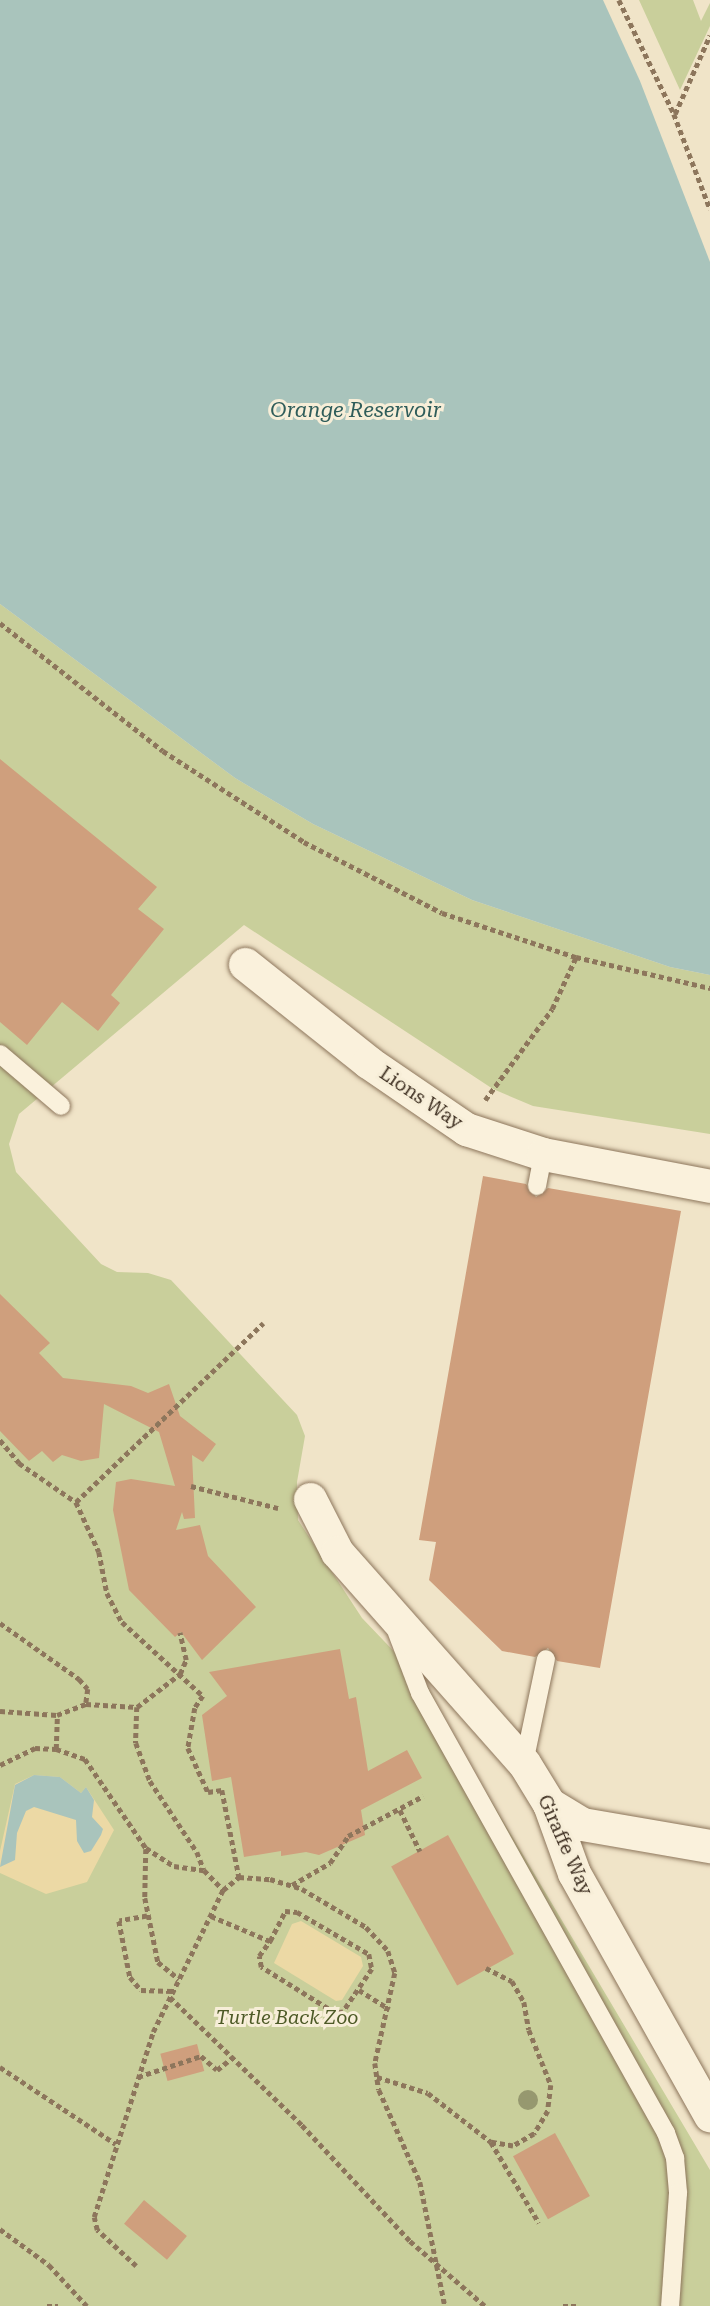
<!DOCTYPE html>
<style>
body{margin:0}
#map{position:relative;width:710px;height:2306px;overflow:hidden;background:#f0e4c8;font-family:"Roboto Serif",serif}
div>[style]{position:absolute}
.green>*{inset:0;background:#c9cf9b}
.sand>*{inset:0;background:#ecd9a5}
.water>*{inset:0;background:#a9c4bc}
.building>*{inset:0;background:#cf9f7d;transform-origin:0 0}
.path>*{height:4.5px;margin-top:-2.25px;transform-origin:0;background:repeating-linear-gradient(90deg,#8d765c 0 5px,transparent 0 8.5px)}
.roads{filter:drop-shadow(0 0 2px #8d765c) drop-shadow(0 0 2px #8d765c)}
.lane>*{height:18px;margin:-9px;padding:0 9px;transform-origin:9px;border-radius:9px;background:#faf1dc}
.street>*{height:33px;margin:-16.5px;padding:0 16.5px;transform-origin:16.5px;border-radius:16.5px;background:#faf1dc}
.trees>*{width:20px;height:20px;margin:-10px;border-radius:50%;background:#96986f}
span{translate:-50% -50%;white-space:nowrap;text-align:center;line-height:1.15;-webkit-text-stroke:6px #f7eed8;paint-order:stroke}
.street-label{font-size:19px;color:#3d2e20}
.park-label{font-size:19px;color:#4d5a26;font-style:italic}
.water-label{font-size:21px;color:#2f5d5a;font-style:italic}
</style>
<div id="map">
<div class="green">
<div style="clip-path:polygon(639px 0,693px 0,701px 21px,710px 3px,710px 26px,680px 90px)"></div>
<div style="clip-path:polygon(0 604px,235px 778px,313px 824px,472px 900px,670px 967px,710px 975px,710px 1134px,533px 1106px,493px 1089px,244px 925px,19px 1114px,9px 1144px,16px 1172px,101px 1264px,117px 1272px,148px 1273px,171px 1280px,297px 1415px,305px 1436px,297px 1482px,298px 1520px,362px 1618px,427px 1686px,465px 1757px,710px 2170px,710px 2306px,0 2306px)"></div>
</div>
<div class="sand">
<div style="clip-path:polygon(34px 1775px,60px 1777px,81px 1793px,86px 1787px,114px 1830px,87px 1882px,46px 1894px,0 1873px,0 1851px,15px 1784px)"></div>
<div style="clip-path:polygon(301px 1921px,361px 1957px,363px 1966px,342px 2000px,336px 2001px,274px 1963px,292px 1924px)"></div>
</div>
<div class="water">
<div style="clip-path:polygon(0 0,603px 0,640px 81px,710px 262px,710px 975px,670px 967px,472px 900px,313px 824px,235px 778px,0 604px)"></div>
<div style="clip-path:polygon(34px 1775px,60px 1777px,81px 1793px,86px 1787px,94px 1800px,92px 1817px,103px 1829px,101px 1835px,91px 1851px,84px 1853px,77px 1841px,76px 1820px,34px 1807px,26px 1811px,17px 1833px,15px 1860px,0 1867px,15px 1785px)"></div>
</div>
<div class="building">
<div style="clip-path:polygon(0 759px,157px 887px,138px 909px,164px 929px,111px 995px,120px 1003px,98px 1031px,62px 1002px,27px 1045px,0 1022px)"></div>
<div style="clip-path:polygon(483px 1176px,526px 1184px,536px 1197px,548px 1188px,681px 1211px,600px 1668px,557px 1661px,548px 1648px,535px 1657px,502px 1651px,429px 1580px,436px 1542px,419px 1540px)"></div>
<div style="clip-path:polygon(0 1294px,50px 1343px,39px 1353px,63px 1378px,131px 1386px,148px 1393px,169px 1384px,180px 1416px,216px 1444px,203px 1462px,192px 1455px,195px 1518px,184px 1519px,182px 1512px,176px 1530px,200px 1525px,208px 1556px,256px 1607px,202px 1660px,181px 1632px,175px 1637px,129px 1590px,113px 1510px,116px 1482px,131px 1479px,175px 1486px,159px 1432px,104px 1404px,99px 1458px,81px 1461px,62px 1455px,53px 1462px,42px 1451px,29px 1461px,0 1431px)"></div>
<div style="clip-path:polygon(340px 1649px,349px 1699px,356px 1697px,368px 1771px,407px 1750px,422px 1778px,361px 1810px,365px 1835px,319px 1855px,306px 1852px,281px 1856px,281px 1851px,244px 1857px,231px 1777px,212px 1781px,202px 1715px,227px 1696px,209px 1672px)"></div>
<div style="left:448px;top:1835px;width:136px;height:65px;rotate:61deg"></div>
<div style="left:197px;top:2044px;width:28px;height:38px;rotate:75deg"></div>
<div style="left:555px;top:2133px;width:72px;height:48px;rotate:61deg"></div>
<div style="left:144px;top:2200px;width:56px;height:31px;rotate:40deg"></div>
</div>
<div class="path">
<div style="left:619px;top:0;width:127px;rotate:64.2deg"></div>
<div style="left:674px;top:114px;width:102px;rotate:69.2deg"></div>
<div style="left:675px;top:114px;width:86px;rotate:-66.1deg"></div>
<div style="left:0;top:623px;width:207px;rotate:38.1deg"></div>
<div style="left:163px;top:751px;width:168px;rotate:32.8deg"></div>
<div style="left:304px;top:842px;width:155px;rotate:27.2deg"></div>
<div style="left:442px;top:913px;width:141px;rotate:18.2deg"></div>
<div style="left:576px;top:957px;width:138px;rotate:13deg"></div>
<div style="left:485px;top:1100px;width:113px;rotate:-53.6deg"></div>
<div style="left:552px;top:1009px;width:57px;rotate:-65.2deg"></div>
<div style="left:0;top:1440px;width:30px;rotate:50deg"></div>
<div style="left:19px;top:1463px;width:69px;rotate:34.4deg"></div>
<div style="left:76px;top:1502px;width:55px;rotate:65.3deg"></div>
<div style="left:99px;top:1552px;width:42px;rotate:79deg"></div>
<div style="left:107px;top:1593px;width:33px;rotate:63deg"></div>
<div style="left:122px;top:1622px;width:110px;rotate:42.4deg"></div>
<div style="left:203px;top:1696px;width:14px;rotate:124deg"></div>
<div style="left:195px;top:1708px;width:41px;rotate:99.9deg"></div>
<div style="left:188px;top:1748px;width:48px;rotate:65.6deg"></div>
<div style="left:208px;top:1792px;width:14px;rotate:-8deg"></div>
<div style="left:222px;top:1790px;width:89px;rotate:78.9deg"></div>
<div style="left:191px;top:1486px;width:90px;rotate:14.2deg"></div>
<div style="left:76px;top:1502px;width:259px;rotate:-43.7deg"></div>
<div style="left:0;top:1623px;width:97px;rotate:35.3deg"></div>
<div style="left:79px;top:1679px;width:13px;rotate:48deg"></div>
<div style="left:88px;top:1689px;width:15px;rotate:98deg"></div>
<div style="left:137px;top:1707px;width:36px;rotate:92deg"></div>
<div style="left:136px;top:1743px;width:40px;rotate:69.8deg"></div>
<div style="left:150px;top:1781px;width:85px;rotate:56.5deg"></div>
<div style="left:197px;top:1852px;width:19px;rotate:69deg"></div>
<div style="left:204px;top:1870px;width:28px;rotate:46deg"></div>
<div style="left:0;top:1711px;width:57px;rotate:4deg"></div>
<div style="left:57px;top:1715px;width:31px;rotate:-21deg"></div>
<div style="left:86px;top:1704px;width:51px;rotate:3.4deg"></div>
<div style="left:137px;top:1707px;width:54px;rotate:-37.5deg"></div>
<div style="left:180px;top:1674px;width:15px;rotate:-67deg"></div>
<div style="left:186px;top:1660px;width:28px;rotate:-103deg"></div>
<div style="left:56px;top:1749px;width:34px;rotate:-88deg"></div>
<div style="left:0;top:1765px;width:39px;rotate:-26deg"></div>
<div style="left:35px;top:1748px;width:21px;rotate:3deg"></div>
<div style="left:56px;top:1749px;width:31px;rotate:19deg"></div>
<div style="left:85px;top:1759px;width:108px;rotate:55.6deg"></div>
<div style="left:146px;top:1848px;width:33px;rotate:33deg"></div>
<div style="left:174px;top:1866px;width:30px;rotate:8deg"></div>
<div style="left:400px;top:1810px;width:46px;rotate:64deg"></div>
<div style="left:146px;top:1849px;width:49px;rotate:91.2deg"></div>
<div style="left:145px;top:1898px;width:65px;rotate:78.5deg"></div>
<div style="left:158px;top:1962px;width:27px;rotate:39deg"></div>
<div style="left:292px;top:1885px;width:44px;rotate:-30.1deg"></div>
<div style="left:330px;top:1863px;width:32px;rotate:-56deg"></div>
<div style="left:348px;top:1836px;width:85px;rotate:-28.1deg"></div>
<div style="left:147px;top:1916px;width:28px;rotate:170deg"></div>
<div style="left:119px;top:1921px;width:57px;rotate:78.9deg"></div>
<div style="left:130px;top:1977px;width:17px;rotate:50deg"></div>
<div style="left:141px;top:1990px;width:31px;rotate:2deg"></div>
<div style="left:211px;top:1916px;width:64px;rotate:23deg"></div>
<div style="left:270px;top:1941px;width:34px;rotate:-63deg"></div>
<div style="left:285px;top:1911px;width:12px;rotate:5deg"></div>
<div style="left:297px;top:1912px;width:83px;rotate:30.3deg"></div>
<div style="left:369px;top:1954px;width:15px;rotate:79deg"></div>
<div style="left:372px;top:1969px;width:52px;rotate:124deg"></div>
<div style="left:343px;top:2012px;width:8px;rotate:173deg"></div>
<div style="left:335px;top:2013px;width:87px;rotate:-148.1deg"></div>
<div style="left:261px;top:1967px;width:11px;rotate:-100deg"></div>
<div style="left:259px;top:1956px;width:19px;rotate:-54deg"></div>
<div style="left:486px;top:1968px;width:29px;rotate:27deg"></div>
<div style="left:512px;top:1981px;width:24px;rotate:60deg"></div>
<div style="left:524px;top:2002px;width:28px;rotate:80deg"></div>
<div style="left:529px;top:2030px;width:59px;rotate:68.2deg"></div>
<div style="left:551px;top:2085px;width:26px;rotate:97deg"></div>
<div style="left:548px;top:2111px;width:27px;rotate:121deg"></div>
<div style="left:534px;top:2134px;width:24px;rotate:150deg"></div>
<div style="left:513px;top:2146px;width:22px;rotate:-170deg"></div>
<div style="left:359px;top:1990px;width:36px;rotate:32deg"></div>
<div style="left:170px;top:1997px;width:184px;rotate:44.1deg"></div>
<div style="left:302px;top:2125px;width:158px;rotate:47deg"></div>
<div style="left:410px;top:2241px;width:99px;rotate:40.9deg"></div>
<div style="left:0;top:2067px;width:139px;rotate:33.6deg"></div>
<div style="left:138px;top:2077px;width:66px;rotate:-18.4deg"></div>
<div style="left:201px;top:2056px;width:21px;rotate:41deg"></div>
<div style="left:217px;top:2070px;width:21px;rotate:-39deg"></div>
<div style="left:377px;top:2077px;width:53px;rotate:17.4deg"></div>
<div style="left:428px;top:2093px;width:80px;rotate:37.9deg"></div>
<div style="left:491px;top:2142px;width:94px;rotate:59.3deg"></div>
<div style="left:0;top:2229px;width:61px;rotate:36.3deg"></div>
<div style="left:49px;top:2265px;width:56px;rotate:47.2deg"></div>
<div style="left:136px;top:2266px;width:53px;rotate:-137.3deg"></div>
<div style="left:97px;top:2230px;width:13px;rotate:-103deg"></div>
<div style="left:94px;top:2217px;width:194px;rotate:-72.3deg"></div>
<div style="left:153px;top:2032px;width:158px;rotate:-63.8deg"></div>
<div style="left:223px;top:1890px;width:21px;rotate:-39deg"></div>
<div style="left:239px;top:1877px;width:31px;rotate:4deg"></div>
<div style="left:270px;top:1879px;width:34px;rotate:17deg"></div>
<div style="left:302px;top:1889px;width:74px;rotate:30.7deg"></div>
<div style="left:366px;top:1927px;width:33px;rotate:47deg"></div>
<div style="left:388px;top:1951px;width:23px;rotate:72deg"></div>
<div style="left:395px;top:1973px;width:92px;rotate:102.5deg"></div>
<div style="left:375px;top:2063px;width:27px;rotate:82deg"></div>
<div style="left:379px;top:2090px;width:101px;rotate:66deg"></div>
<div style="left:420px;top:2182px;width:126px;rotate:78.6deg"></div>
<div style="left:47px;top:2306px;width:11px"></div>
<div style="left:563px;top:2306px;width:15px"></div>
</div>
<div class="roads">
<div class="lane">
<div style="left:0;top:1054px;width:80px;rotate:40.4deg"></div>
<div style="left:537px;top:1186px;width:33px;rotate:-79deg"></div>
<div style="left:397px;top:1633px;width:64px;rotate:69deg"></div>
<div style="left:420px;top:1693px;width:504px;rotate:60.79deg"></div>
<div style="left:666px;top:2133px;width:27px;rotate:70deg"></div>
<div style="left:675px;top:2158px;width:35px;rotate:85deg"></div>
<div style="left:678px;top:2193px;width:113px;rotate:94deg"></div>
<div style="left:524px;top:1763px;width:106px;rotate:-78.1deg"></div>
</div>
<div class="street">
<div style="left:245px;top:964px;width:157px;rotate:38.5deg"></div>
<div style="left:368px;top:1062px;width:119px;rotate:34.4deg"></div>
<div style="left:466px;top:1129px;width:81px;rotate:18deg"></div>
<div style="left:543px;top:1154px;width:170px;rotate:10.8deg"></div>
<div style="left:310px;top:1499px;width:59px;rotate:63deg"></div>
<div style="left:337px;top:1552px;width:282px;rotate:48.5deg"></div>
<div style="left:524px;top:1763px;width:48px;rotate:58.6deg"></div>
<div style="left:549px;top:1804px;width:73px;rotate:70.1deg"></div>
<div style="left:574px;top:1873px;width:278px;rotate:60.7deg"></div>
<div style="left:549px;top:1804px;width:39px;rotate:31deg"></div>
<div style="left:582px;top:1824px;width:130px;rotate:9.8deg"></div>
</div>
</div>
<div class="trees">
<div style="left:528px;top:2100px"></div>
</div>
<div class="street-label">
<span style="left:421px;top:1098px;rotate:34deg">Lions Way</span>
<span style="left:565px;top:1845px;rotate:66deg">Giraffe Way</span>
</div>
<div class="park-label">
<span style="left:287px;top:2018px">Turtle Back Zoo</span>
</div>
<div class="water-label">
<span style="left:356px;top:410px">Orange Reservoir</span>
</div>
</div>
